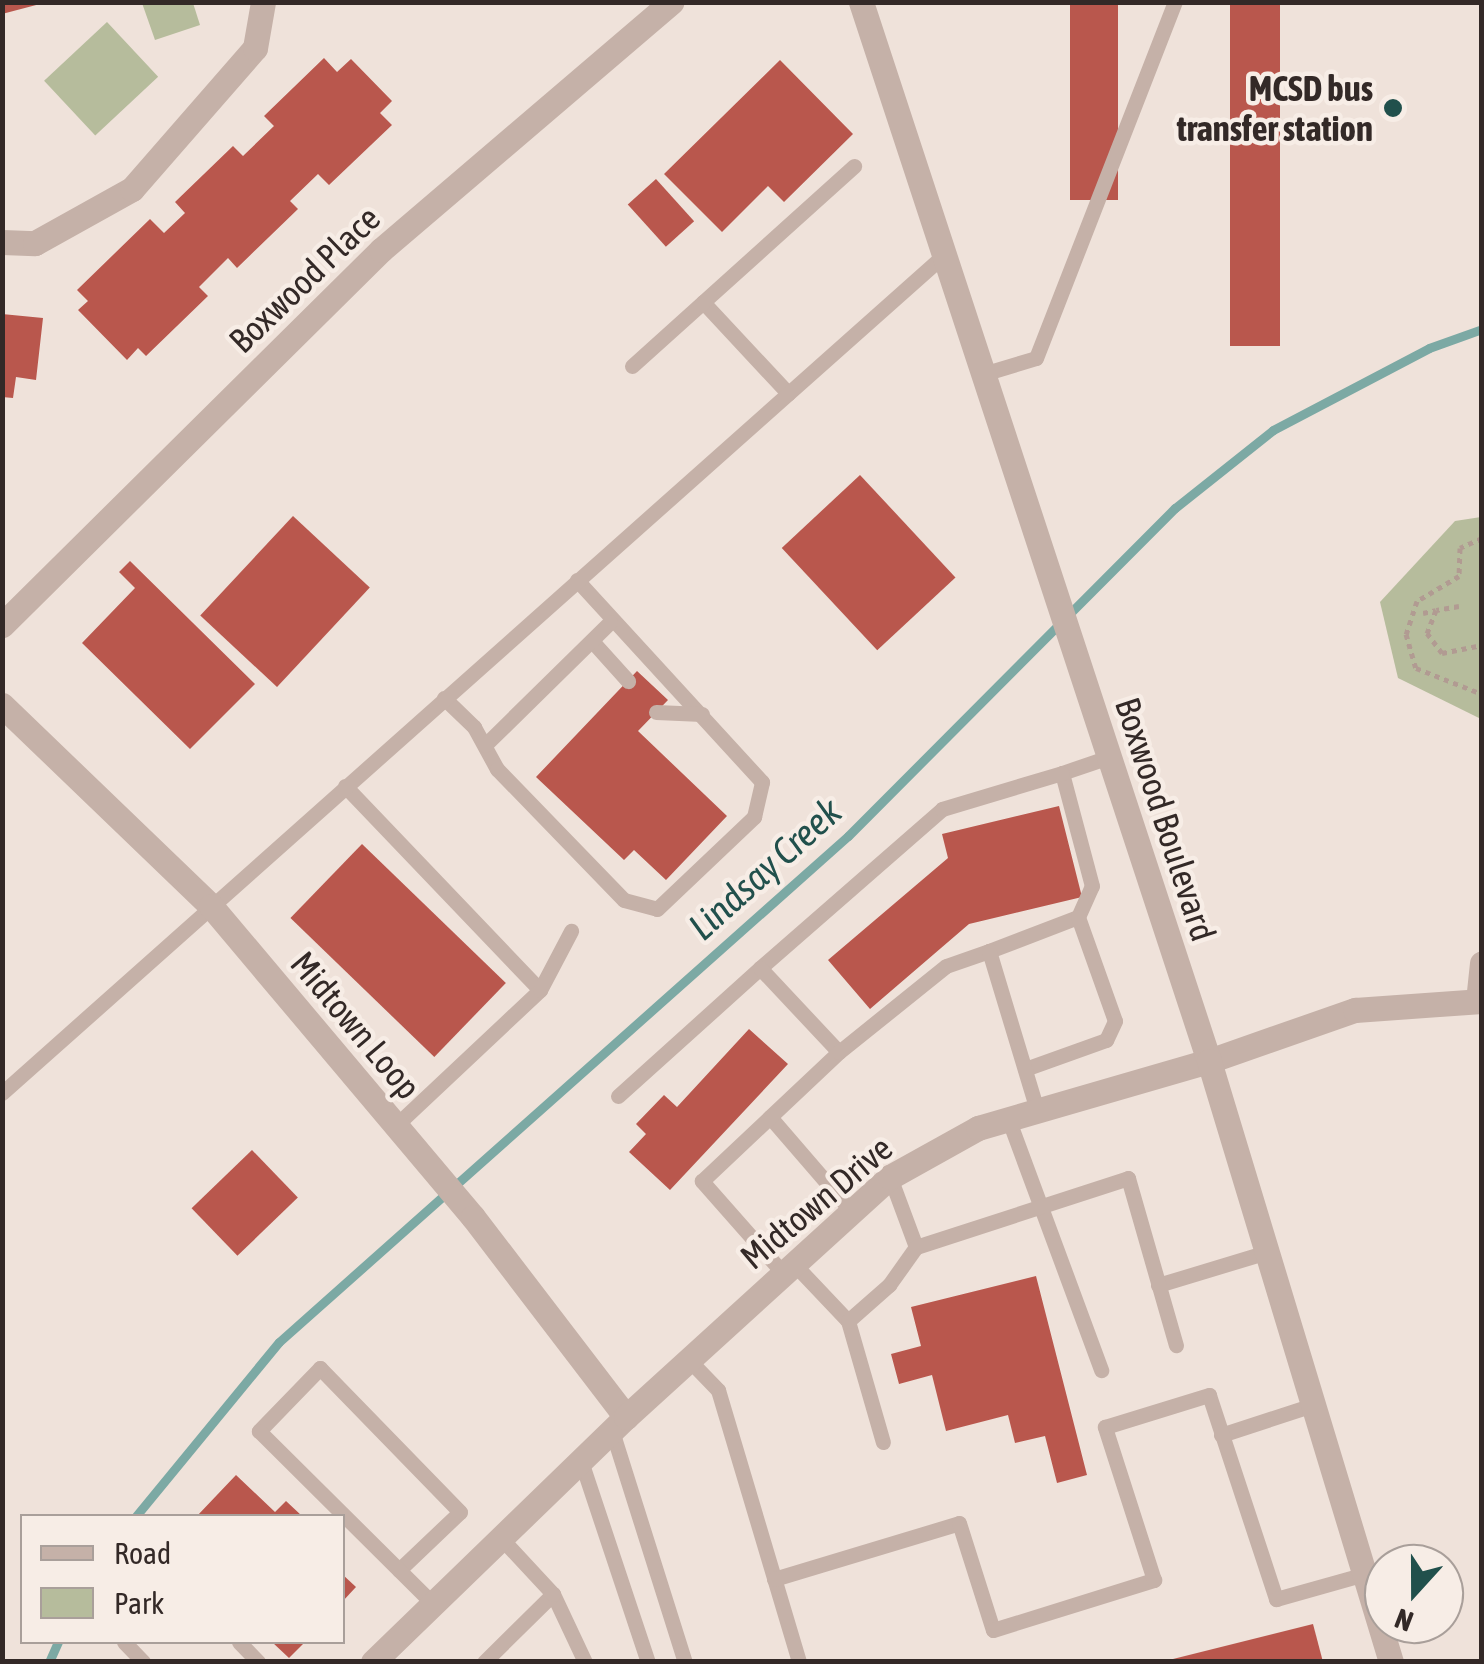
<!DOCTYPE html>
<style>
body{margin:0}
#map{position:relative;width:1484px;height:1664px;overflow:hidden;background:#efe2da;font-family:"Asap Condensed",sans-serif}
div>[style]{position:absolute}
.green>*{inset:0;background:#b6bc9c;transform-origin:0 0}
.stream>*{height:9px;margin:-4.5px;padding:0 4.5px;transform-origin:4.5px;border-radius:4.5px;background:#7ca9a4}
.building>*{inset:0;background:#b9574d;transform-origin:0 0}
.path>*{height:5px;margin-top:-2.5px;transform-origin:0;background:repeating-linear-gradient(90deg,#b19b92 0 5px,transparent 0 10px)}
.service>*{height:15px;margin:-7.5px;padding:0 7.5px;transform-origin:7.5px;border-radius:7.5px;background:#c5b1a8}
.minor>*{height:25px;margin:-12.5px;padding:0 12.5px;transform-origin:12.5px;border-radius:12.5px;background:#c5b1a8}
.tertiary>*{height:25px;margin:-12.5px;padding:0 12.5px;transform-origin:12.5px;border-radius:12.5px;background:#c5b1a8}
.dots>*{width:28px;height:28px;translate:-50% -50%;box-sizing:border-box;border:5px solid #f7ede6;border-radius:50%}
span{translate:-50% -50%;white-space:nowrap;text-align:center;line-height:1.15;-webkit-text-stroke:9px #f7ede6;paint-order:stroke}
.poi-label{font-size:35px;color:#332927;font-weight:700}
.right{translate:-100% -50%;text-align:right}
.street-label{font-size:35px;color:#332927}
.water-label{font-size:38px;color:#21504c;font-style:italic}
.frame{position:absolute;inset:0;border:5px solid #332927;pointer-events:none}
.legend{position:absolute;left:20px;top:1514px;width:325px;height:130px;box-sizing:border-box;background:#f7ede6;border:2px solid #a99f9a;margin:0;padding:12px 18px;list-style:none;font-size:30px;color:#332927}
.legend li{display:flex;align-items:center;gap:20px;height:50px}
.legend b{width:50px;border:2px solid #a99f9a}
.north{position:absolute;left:1364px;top:1544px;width:100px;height:100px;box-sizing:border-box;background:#f7ede6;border:2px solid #a99f9a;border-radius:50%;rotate:201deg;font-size:28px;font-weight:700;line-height:40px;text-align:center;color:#332927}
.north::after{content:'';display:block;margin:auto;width:35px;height:45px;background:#21504c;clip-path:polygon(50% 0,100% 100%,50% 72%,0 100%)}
</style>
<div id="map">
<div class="green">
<div style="clip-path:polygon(142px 3px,193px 3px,200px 25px,155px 40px)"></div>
<div style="left:107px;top:22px;width:75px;height:86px;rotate:47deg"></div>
<div style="clip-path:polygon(1481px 517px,1482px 517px,1481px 719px,1398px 678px,1380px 602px,1455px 521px)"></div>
</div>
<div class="stream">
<div style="left:136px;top:1516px;width:225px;rotate:-50.6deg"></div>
<div style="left:279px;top:1342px;width:761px;rotate:-41.65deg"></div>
<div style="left:848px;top:836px;width:463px;rotate:-45.1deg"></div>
<div style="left:1175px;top:508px;width:125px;rotate:-38.5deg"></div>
<div style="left:1273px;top:430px;width:176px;rotate:-27.7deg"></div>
<div style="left:1429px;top:348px;width:56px;rotate:-19.7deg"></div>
<div style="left:49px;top:1662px;width:22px;rotate:-66deg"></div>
</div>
<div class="building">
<div style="clip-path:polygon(2px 2px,39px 2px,40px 4px,2px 14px)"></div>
<div style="left:1070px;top:2px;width:48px;height:198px"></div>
<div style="left:1230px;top:2px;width:50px;height:344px"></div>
<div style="clip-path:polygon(324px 58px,337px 72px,351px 59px,392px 101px,380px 113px,392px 125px,329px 185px,318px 174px,290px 201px,298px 209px,237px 268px,228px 258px,199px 287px,208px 296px,146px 356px,138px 348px,127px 360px,78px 310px,88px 301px,77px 290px,150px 219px,164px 233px,185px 213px,175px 202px,233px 146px,243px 156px,274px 126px,264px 116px)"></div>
<div style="clip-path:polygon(780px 60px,853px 134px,784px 202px,768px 186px,722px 232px,664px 174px)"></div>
<div style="left:656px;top:179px;width:57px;height:38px;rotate:48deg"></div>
<div style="clip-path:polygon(2px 314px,43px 318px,36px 380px,16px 377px,13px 398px,2px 397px)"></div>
<div style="left:860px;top:475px;width:140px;height:107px;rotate:47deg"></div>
<div style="left:293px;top:516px;width:105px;height:136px;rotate:43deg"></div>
<div style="clip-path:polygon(130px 561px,255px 684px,190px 749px,82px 643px,135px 588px,119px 572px)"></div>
<div style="clip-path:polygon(637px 671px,668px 700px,638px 731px,727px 816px,666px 880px,634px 850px,624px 860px,536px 777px)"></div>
<div style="clip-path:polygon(1059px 806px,1082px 897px,969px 924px,870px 1009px,828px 960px,948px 858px,942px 834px)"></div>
<div style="left:362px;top:844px;width:200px;height:103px;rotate:44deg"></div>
<div style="clip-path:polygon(749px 1029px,788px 1064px,670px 1190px,629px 1152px,646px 1134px,636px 1124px,664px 1095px,677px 1107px)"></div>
<div style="left:252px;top:1150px;width:66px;height:84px;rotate:46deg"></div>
<div style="clip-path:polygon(1036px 1276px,1087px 1475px,1057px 1483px,1045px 1436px,1015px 1443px,1008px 1415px,946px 1431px,932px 1375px,899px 1384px,891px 1354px,921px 1346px,911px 1307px)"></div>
<div style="clip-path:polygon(236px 1475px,275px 1512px,286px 1501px,302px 1516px,197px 1516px)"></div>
<div style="clip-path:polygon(342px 1574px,356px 1587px,342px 1602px)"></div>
<div style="clip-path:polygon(1313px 1624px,1323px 1662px,1170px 1662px,1169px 1660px)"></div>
<div style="clip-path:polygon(272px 1642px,305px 1642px,289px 1658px)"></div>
</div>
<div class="path">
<div style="left:1482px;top:538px;width:24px;rotate:156deg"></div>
<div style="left:1460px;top:548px;width:28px;rotate:92deg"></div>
<div style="left:1459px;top:576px;width:49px;rotate:149.2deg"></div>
<div style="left:1417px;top:601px;width:35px;rotate:108deg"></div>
<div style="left:1406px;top:634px;width:35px;rotate:74deg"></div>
<div style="left:1416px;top:668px;width:71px;rotate:21.5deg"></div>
<div style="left:1459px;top:606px;width:23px;rotate:170deg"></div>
<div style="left:1436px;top:610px;width:25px;rotate:111deg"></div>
<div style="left:1427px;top:633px;width:25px;rotate:53deg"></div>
<div style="left:1442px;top:653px;width:41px;rotate:-11.3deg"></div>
<div style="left:1423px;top:613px;width:13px;rotate:-13deg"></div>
</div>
<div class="service">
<div style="left:703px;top:302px;width:125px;rotate:47deg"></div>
<div style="left:632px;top:366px;width:299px;rotate:-42deg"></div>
<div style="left:983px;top:374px;width:55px;rotate:-16.8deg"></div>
<div style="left:1036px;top:358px;width:382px;rotate:-68.7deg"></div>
<div style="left:592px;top:641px;width:54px;rotate:48deg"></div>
<div style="left:444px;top:698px;width:42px;rotate:44deg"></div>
<div style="left:474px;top:727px;width:48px;rotate:61.3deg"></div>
<div style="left:497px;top:769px;width:182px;rotate:45.9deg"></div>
<div style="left:624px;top:900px;width:34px;rotate:15deg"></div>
<div style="left:657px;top:909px;width:134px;rotate:-43.5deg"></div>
<div style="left:754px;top:817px;width:36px;rotate:-77deg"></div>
<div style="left:762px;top:782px;width:274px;rotate:-132.5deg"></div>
<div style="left:656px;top:712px;width:46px;rotate:2.5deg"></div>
<div style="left:485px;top:745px;width:175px;rotate:-44.5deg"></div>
<div style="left:345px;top:786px;width:282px;rotate:46.3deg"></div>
<div style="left:540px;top:990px;width:200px;rotate:136.8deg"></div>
<div style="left:1078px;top:917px;width:34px;rotate:-66deg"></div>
<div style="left:1092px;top:886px;width:117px;rotate:-104.9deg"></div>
<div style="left:1062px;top:773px;width:50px;rotate:-18.8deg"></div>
<div style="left:989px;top:951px;width:95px;rotate:-20.9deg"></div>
<div style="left:1078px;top:917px;width:110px;rotate:70.4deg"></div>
<div style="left:1115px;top:1021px;width:21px;rotate:115deg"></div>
<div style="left:1106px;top:1040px;width:86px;rotate:160.3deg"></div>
<div style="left:760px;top:968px;width:242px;rotate:-41.1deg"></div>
<div style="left:942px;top:809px;width:125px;rotate:-16.7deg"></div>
<div style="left:540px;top:990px;width:67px;rotate:-62.3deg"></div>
<div style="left:2px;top:1093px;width:1261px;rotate:-41.66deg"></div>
<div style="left:618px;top:1096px;width:191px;rotate:-42deg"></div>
<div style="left:760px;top:968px;width:115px;rotate:46.8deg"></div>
<div style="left:770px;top:1117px;width:124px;rotate:49.2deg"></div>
<div style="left:1008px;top:1118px;width:269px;rotate:69.7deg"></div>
<div style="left:890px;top:1177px;width:75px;rotate:69.6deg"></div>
<div style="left:794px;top:1264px;width:79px;rotate:46.5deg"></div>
<div style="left:848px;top:1321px;width:126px;rotate:73.9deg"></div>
<div style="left:783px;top:1273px;width:123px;rotate:-131.4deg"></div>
<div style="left:702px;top:1181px;width:188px;rotate:-43.3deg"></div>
<div style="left:839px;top:1052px;width:137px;rotate:-38.8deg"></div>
<div style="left:946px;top:966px;width:46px;rotate:-19.2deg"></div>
<div style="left:989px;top:951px;width:166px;rotate:73.2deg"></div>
<div style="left:1158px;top:1285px;width:114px;rotate:-16.8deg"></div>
<div style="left:848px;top:1321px;width:55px;rotate:-41.3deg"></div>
<div style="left:889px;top:1285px;width:47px;rotate:-54.6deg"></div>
<div style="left:916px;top:1247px;width:223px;rotate:-18deg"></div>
<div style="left:1128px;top:1178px;width:174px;rotate:74deg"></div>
<div style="left:689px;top:1360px;width:42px;rotate:46deg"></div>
<div style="left:718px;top:1390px;width:284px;rotate:73.4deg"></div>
<div style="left:612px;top:1431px;width:242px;rotate:72.5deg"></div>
<div style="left:1221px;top:1435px;width:97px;rotate:-18.1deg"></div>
<div style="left:581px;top:1461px;width:212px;rotate:71.6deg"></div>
<div style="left:399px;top:1570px;width:84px;rotate:-43.6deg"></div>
<div style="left:460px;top:1512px;width:201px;rotate:-134.2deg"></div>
<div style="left:320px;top:1368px;width:88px;rotate:134.1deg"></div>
<div style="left:259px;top:1431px;width:245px;rotate:44.8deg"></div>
<div style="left:774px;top:1579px;width:193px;rotate:-16.8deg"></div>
<div style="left:959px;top:1523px;width:112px;rotate:72.4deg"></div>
<div style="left:993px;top:1630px;width:169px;rotate:-17.3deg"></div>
<div style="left:1154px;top:1580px;width:161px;rotate:-107.8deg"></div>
<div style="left:1105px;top:1427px;width:109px;rotate:-17.1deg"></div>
<div style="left:1209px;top:1395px;width:215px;rotate:71.8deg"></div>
<div style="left:1276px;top:1599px;width:92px;rotate:-15.7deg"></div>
<div style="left:553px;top:1594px;width:75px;rotate:64.8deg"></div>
<div style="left:124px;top:1642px;width:28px;rotate:46deg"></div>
<div style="left:239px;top:1642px;width:28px;rotate:46deg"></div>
<div style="left:484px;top:1662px;width:97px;rotate:-44.6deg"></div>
<div style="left:553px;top:1594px;width:76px;rotate:-132.9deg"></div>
</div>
<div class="minor">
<div style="left:2px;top:242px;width:33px;rotate:2deg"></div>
<div style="left:35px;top:243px;width:111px;rotate:-29.1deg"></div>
<div style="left:132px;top:189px;width:187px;rotate:-48.9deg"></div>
<div style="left:255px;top:48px;width:47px;rotate:-80.1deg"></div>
<div style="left:2px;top:625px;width:533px;rotate:-44.7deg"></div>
<div style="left:381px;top:250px;width:382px;rotate:-40.5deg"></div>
<div style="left:2px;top:705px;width:290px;rotate:43.9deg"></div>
<div style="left:211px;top:906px;width:407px;rotate:49.9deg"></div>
<div style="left:473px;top:1217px;width:252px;rotate:52.6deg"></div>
<div style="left:1478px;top:1001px;width:38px;rotate:-84deg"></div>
<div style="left:373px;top:1662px;width:352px;rotate:-44.1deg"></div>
<div style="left:626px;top:1417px;width:357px;rotate:-42.3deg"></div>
<div style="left:890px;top:1177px;width:101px;rotate:-29.1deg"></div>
<div style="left:978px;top:1128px;width:241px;rotate:-16.2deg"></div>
<div style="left:1209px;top:1061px;width:155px;rotate:-19.3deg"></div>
<div style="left:1355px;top:1010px;width:127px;rotate:-4.1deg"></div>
</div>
<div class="tertiary">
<div style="left:861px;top:2px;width:1115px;rotate:71.81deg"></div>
<div style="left:1209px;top:1061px;width:628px;rotate:73.15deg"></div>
</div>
<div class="dots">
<div style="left:1393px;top:108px;background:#21504c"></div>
</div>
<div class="poi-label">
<span class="right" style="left:1373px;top:108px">MCSD bus<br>transfer station</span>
</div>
<div class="street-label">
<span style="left:304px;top:279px;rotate:-44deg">Boxwood Place</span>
<span style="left:1166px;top:819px;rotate:72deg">Boxwood Boulevard</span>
<span style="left:356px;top:1025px;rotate:50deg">Midtown Loop</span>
<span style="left:816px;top:1202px;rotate:-40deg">Midtown Drive</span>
</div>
<div class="water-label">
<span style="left:765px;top:869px;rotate:-42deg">Lindsay Creek</span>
</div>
<div class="frame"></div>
<ul class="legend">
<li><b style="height:12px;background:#c5b1a8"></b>Road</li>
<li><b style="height:28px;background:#b6bc9c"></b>Park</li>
</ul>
<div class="north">N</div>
</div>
